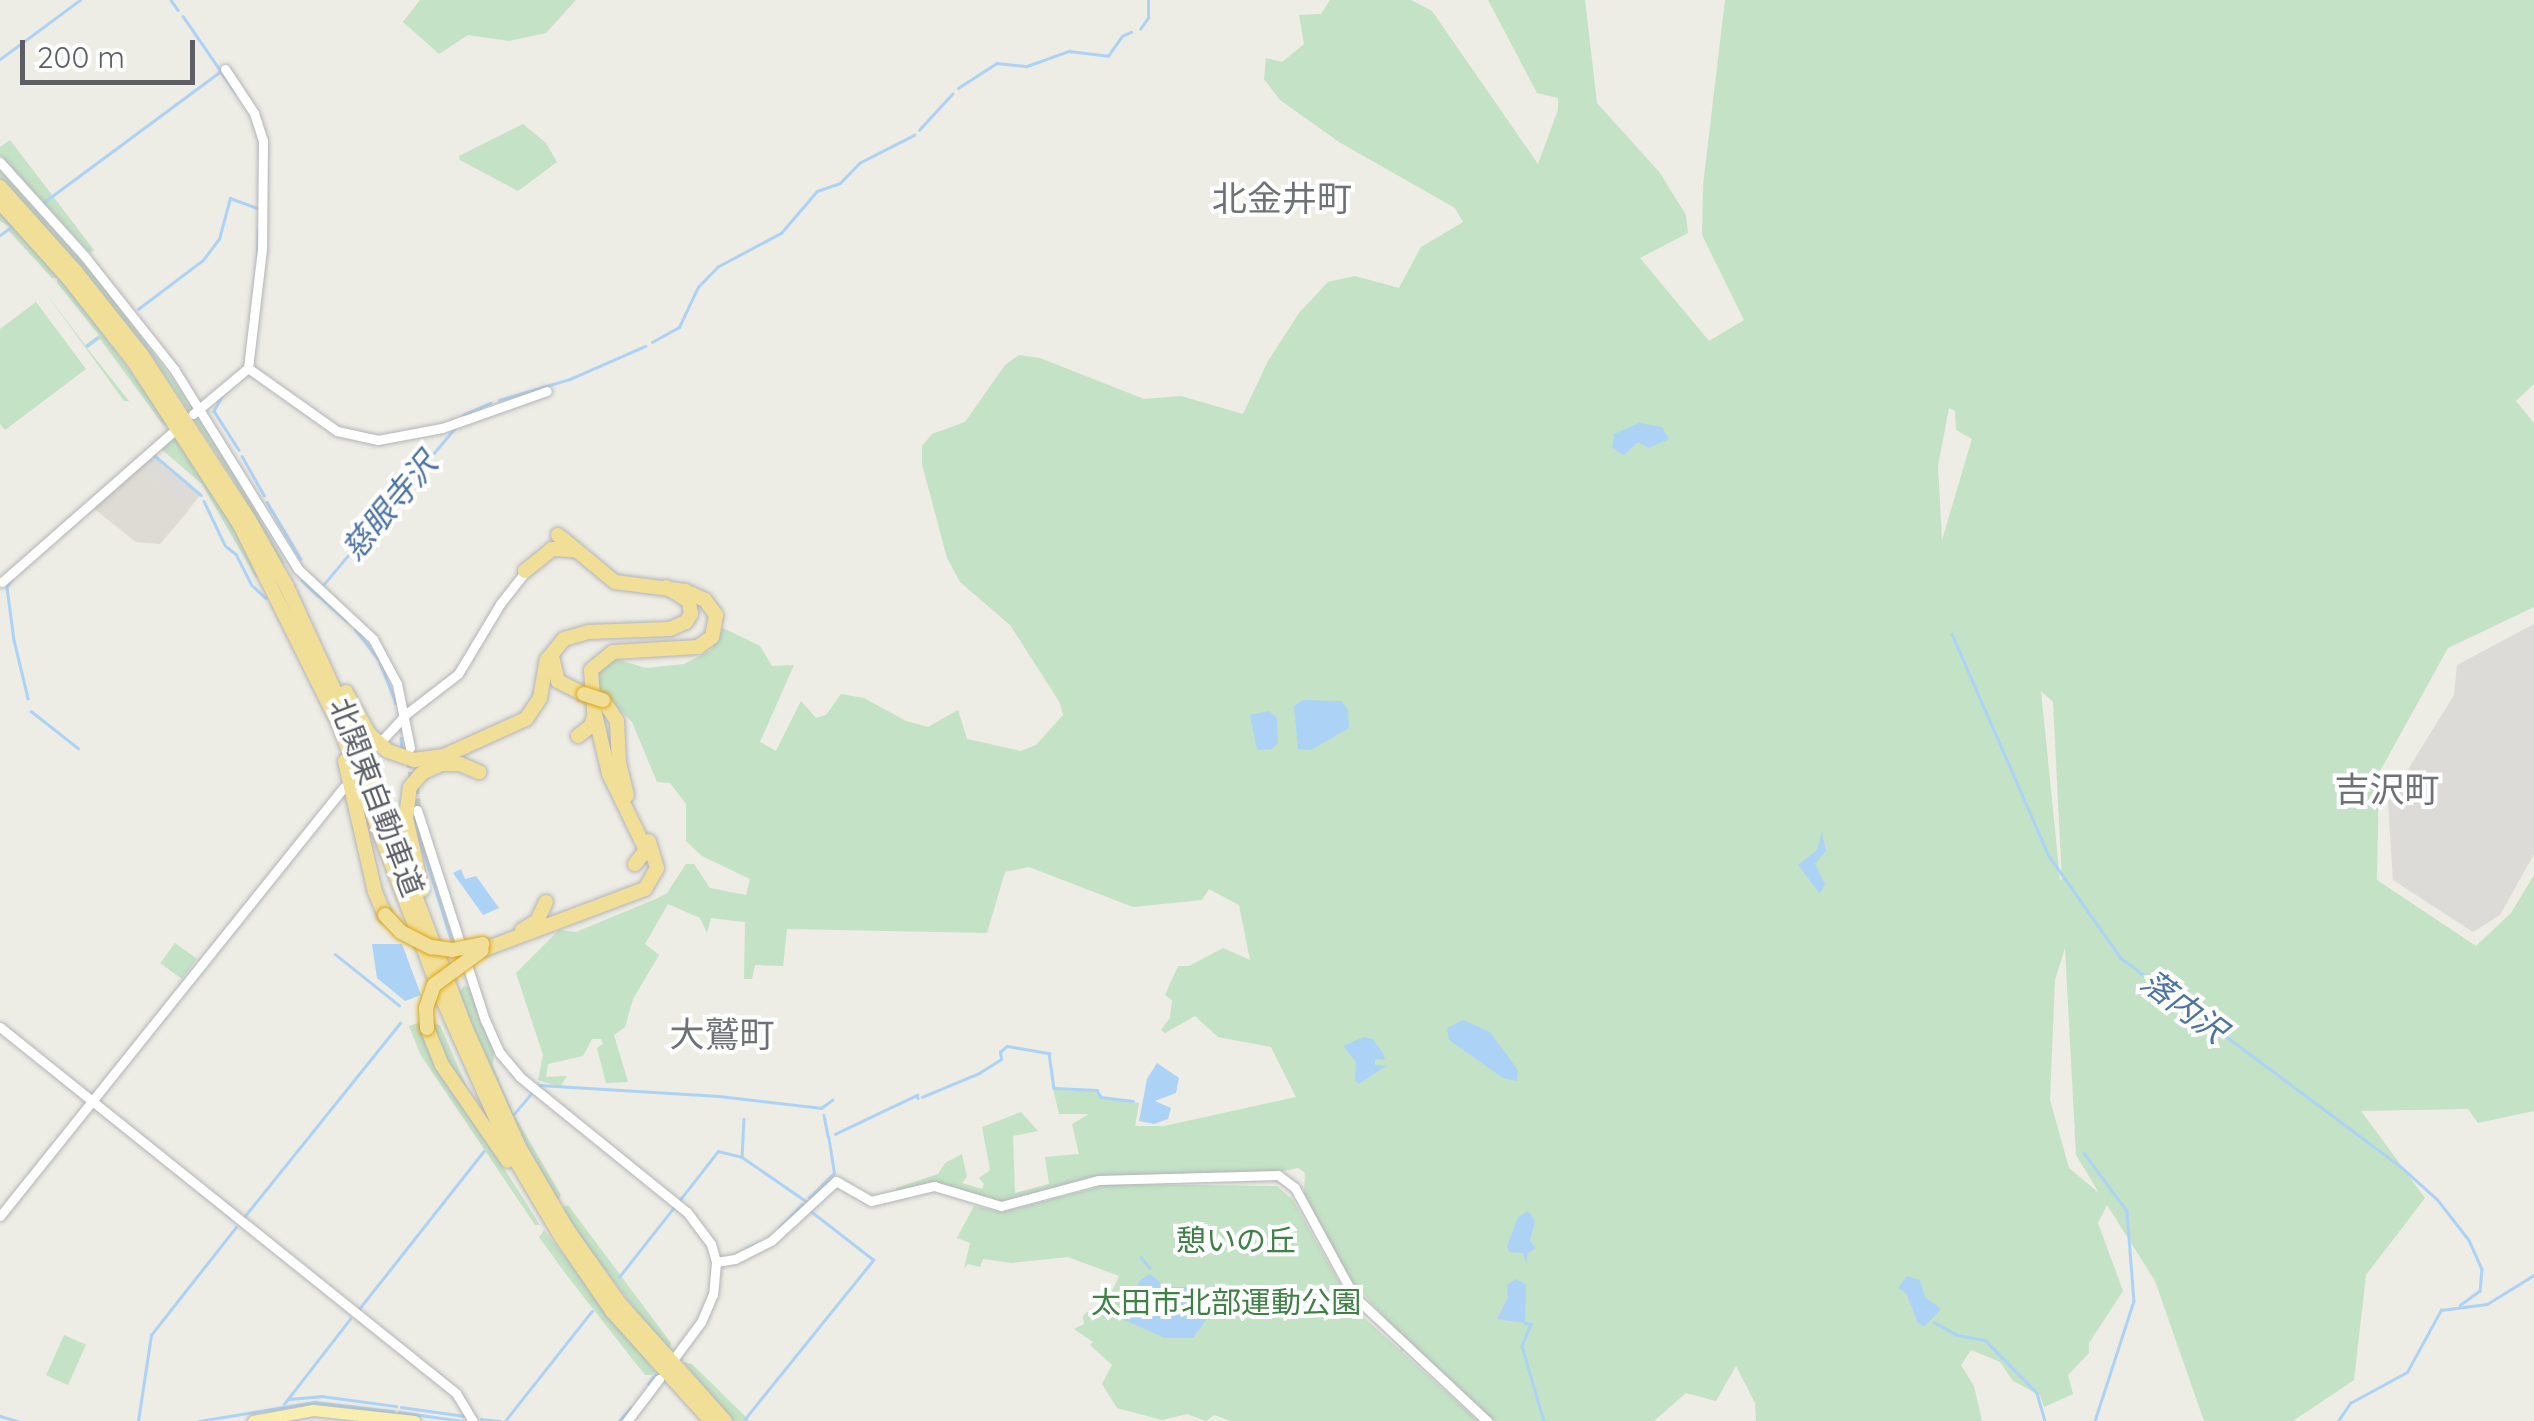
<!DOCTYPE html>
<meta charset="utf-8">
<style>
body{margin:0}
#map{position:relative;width:2534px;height:1421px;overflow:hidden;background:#edece5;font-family:Quicksand,"Noto Sans JP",sans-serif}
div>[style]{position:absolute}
.industrial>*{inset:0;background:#dcdbd7;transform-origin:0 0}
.education>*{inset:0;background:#dddbd3}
.green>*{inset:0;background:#c4e2c5;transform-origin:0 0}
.water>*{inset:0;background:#acd3f6}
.stream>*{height:2.5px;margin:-1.25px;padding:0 1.25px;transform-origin:1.25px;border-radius:1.25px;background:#acd3f6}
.tertiary-tunnel>*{height:9px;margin-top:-4.5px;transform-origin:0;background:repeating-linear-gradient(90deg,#c9c9c5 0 9px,transparent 0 13.5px)}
.roads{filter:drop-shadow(0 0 2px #b2b4b8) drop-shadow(0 0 2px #b2b4b8)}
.tertiary>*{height:9px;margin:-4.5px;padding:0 4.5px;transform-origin:4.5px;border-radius:4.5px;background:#fff}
.primary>*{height:11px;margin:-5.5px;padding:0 5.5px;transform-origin:5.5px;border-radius:5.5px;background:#f7eeb0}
.motorway>*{height:14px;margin:-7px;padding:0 7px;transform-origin:7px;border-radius:7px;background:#f2df97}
.bridges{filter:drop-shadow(0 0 2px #dba617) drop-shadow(0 0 2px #dba617)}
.motorway-bridge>*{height:14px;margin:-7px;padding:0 7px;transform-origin:7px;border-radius:7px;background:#f2df97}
span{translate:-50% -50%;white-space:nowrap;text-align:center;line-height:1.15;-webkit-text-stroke:8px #fff;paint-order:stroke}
.street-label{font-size:30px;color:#5c5f64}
.park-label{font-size:30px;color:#3e8144}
.water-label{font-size:32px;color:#4b73a6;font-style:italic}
.quarter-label{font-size:35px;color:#6e7175}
.scale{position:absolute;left:20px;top:40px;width:175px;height:45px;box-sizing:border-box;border:5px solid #5c5f64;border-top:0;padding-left:12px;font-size:30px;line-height:35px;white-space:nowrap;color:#5c5f64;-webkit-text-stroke:8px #fff;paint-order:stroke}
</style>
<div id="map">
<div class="industrial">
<div style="left:153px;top:454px;width:63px;height:19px;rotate:41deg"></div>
<div style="clip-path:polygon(2534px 624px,2534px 854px,2500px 915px,2473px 932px,2393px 880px,2388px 802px,2454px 695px,2457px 665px)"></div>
</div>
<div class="education">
<div style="clip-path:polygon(139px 467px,189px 510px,160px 544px,136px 542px,93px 508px)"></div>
</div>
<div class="green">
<div style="clip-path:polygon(420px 0,576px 0,546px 33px,509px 41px,468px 35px,439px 54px,403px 22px)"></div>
<div style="clip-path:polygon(evenodd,1330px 0,1411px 0,1432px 11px,1538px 164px,1558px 110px,1558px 98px,1537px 93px,1488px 0,1585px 0,1597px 103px,1660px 173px,1686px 215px,1688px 233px,1640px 258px,1709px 341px,1744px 320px,1702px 235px,1703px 185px,1725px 0,2534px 0,2534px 384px,2516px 401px,2534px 423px,2534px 607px,2448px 648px,2379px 773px,2377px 880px,2476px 946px,2511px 913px,2534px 875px,2534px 1111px,2478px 1123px,2468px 1109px,2361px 1111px,2425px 1198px,2366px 1275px,2354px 1380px,2293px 1421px,2204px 1421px,2155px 1281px,2107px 1205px,2098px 1223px,2123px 1291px,2089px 1343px,2089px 1353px,2068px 1375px,2073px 1394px,2044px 1407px,2040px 1395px,2013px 1381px,2000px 1362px,1971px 1350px,1961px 1365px,1974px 1386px,1982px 1421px,1756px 1421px,1755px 1403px,1736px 1366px,1716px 1401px,1686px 1393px,1654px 1421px,1494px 1421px,1409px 1344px,1402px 1352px,1478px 1421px,1231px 1421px,1214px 1415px,1206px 1421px,1187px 1414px,1162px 1420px,1117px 1408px,1102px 1384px,1112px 1365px,1090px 1345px,1093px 1342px,1074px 1329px,1084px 1324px,1083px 1316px,1090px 1309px,1104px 1308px,1119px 1276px,1068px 1257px,1012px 1263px,983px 1259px,980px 1267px,968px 1264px,964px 1269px,970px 1243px,957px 1238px,974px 1206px,1003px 1212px,1110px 1184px,1277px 1186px,1293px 1200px,1347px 1297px,1363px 1317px,1400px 1350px,1407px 1342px,1349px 1278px,1304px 1195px,1305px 1173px,1298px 1168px,1270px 1174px,1102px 1176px,1004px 1205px,948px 1186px,898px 1194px,896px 1188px,938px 1174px,945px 1163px,962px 1154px,967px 1177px,962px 1183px,982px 1189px,984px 1184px,979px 1178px,990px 1170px,982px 1127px,1021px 1112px,1038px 1131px,1013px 1136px,1015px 1193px,1049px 1184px,1045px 1157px,1079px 1154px,1072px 1124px,1089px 1114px,1059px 1114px,1053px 1089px,1097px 1091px,1101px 1098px,1139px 1103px,1135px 1126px,1164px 1126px,1296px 1097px,1271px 1047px,1218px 1037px,1195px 1016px,1165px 1033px,1161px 1030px,1170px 1018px,1172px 1000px,1165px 995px,1178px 966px,1189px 966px,1223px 948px,1250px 960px,1239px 905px,1209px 889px,1202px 900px,1133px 907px,1029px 867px,1005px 872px,987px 933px,787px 929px,783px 966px,755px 965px,752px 979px,744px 979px,745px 922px,711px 918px,707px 933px,700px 918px,668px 904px,645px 944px,659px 955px,633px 999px,625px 1027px,614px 1035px,628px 1082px,606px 1083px,597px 1048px,603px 1044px,601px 1039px,592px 1039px,583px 1056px,548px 1064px,546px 1077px,567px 1076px,560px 1087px,538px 1080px,543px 1055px,516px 973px,559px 930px,576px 932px,658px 898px,667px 893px,686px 864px,694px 864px,710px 888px,746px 895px,750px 879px,702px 856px,686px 841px,686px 804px,670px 783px,657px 782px,632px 722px,596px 686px,601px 664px,612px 658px,646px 668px,684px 664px,711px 650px,723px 628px,760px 646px,772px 666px,794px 665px,760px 742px,776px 751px,801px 701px,816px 718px,826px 715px,841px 694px,864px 698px,906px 721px,928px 727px,958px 710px,967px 739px,1021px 751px,1036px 745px,1063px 715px,1060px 703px,1010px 625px,960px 582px,947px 558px,922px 464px,922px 446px,932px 434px,965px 422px,1005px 365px,1019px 355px,1040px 358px,1144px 399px,1181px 396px,1243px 414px,1268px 361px,1299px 313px,1328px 282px,1355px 276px,1399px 288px,1421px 247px,1463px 222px,1455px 208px,1339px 142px,1280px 100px,1264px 79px,1266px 58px,1282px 62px,1304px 44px,1299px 15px,1321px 14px,1330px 0,1949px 408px,1955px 411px,1956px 430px,1972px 439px,1942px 540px,1938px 466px,1949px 408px,1330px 0,2041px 691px,2053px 702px,2062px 881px,2060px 879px,2041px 691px,1330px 0,2065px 948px,2076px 1155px,2099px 1193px,2069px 1168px,2050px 1100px,2055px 980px,2065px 948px)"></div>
<div style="clip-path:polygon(523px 124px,546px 143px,557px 162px,518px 191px,460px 160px,459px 156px)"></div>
<div style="clip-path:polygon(10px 140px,94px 250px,90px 253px,0 155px,0 147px)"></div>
<div style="clip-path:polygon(0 170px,92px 272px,170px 375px,212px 436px,285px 563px,282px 564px,233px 479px,154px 359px,88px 276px,0 178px)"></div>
<div style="clip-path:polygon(0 210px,71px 291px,170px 425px,164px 426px,100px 339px,87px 348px,129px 401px,124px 401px,45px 292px,85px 345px,99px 335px,57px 283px,57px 278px,52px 278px,8px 230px,10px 227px,0 221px)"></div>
<div style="clip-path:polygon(36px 302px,86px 369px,5px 430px,0 424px,0 329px)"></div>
<div style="clip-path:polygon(177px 434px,211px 488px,262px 575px,256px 578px,202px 484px,161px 449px)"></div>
<div style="left:175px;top:943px;width:27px;height:25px;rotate:36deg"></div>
<div style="clip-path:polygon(464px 986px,470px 988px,494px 1049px,493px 1066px,513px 1113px,561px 1195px,558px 1202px,524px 1142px,474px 1034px,459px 992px)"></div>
<div style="clip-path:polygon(422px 1022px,440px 1025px,471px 1097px,462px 1102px,540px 1225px,535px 1225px,420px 1054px,409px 1026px)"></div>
<div style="clip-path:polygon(568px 1205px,671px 1343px,669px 1353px,583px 1241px,562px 1208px)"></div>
<div style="clip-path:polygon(544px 1230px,655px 1372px,652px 1375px,645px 1375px,568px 1277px,539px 1237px)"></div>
<div style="left:64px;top:1335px;width:24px;height:44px;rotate:24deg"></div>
<div style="clip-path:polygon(683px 1362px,692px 1364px,750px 1421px,734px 1421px)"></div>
</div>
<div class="water">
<div style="clip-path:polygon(1639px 423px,1662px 427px,1669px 439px,1649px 448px,1638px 442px,1624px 455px,1612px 448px,1614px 434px)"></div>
<div style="clip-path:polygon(1303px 700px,1342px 701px,1348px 710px,1349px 728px,1311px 750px,1298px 749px,1294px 706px)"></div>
<div style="clip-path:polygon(1269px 711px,1277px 718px,1278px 743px,1272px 749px,1257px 750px,1250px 715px)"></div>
<div style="clip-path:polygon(1822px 832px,1826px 851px,1815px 864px,1825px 884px,1820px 894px,1798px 865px,1817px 850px)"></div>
<div style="clip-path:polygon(461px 869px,465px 879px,476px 876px,499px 908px,483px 915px,453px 873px)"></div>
<div style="clip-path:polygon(372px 944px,402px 944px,421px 995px,405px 1001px,377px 978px)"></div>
<div style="clip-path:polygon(1463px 1020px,1490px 1032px,1518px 1070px,1517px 1081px,1503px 1078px,1449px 1040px,1447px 1028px)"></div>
<div style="clip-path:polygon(1364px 1037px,1373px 1039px,1383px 1053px,1385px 1060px,1375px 1059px,1375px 1065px,1386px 1066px,1359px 1084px,1355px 1081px,1356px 1062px,1343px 1046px)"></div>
<div style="clip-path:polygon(1157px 1063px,1179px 1078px,1176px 1093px,1155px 1101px,1171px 1108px,1168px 1119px,1154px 1124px,1139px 1121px,1147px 1079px)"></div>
<div style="clip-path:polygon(1528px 1211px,1535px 1221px,1530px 1241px,1536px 1248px,1528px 1253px,1526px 1264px,1523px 1253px,1509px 1252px,1507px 1246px,1518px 1217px)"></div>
<div style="clip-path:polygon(1150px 1274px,1166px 1287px,1195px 1287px,1204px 1293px,1207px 1319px,1193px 1338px,1165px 1338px,1124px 1320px,1139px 1281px)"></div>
<div style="clip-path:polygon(1907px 1276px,1920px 1280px,1925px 1297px,1941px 1309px,1924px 1327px,1918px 1323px,1906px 1293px,1898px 1288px)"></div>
<div style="clip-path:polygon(1516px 1279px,1526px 1285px,1525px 1323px,1497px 1319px,1508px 1297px,1507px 1285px)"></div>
</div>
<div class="stream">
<div style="left:171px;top:0;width:12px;rotate:55deg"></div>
<div style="left:183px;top:16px;width:93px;rotate:55.5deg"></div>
<div style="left:1140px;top:29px;width:14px;rotate:-54deg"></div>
<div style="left:1148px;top:18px;width:18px;rotate:-90deg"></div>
<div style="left:0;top:59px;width:99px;rotate:-36.4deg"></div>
<div style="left:958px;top:88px;width:46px;rotate:-32.7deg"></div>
<div style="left:997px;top:63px;width:30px;rotate:6deg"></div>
<div style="left:1027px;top:66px;width:45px;rotate:-19.7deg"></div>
<div style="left:1069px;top:51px;width:39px;rotate:7deg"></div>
<div style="left:1108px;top:56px;width:24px;rotate:-55deg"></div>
<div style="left:1122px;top:36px;width:10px;rotate:-24deg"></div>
<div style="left:919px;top:130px;width:49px;rotate:-47.5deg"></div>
<div style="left:44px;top:202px;width:220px;rotate:-36.5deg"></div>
<div style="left:0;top:235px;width:14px;rotate:-36deg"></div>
<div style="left:257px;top:257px;width:27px;rotate:-88deg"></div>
<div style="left:138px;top:309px;width:81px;rotate:-37deg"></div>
<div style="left:203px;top:260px;width:26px;rotate:-53deg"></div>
<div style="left:219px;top:239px;width:42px;rotate:-75deg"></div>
<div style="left:230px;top:198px;width:30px;rotate:20deg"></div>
<div style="left:652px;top:342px;width:31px;rotate:-29deg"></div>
<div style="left:679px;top:327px;width:44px;rotate:-64.6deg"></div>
<div style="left:698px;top:287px;width:28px;rotate:-46deg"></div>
<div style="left:717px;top:267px;width:72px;rotate:-28deg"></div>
<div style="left:781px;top:233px;width:55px;rotate:-49.4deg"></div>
<div style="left:817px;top:191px;width:24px;rotate:-19deg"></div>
<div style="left:840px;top:183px;width:28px;rotate:-46deg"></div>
<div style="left:859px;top:163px;width:62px;rotate:-27deg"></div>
<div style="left:87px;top:346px;width:13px;rotate:-39deg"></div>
<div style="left:224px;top:393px;width:21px;rotate:119deg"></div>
<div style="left:214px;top:411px;width:46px;rotate:57.3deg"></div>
<div style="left:499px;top:400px;width:74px;rotate:-16.5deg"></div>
<div style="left:570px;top:379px;width:82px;rotate:-23.7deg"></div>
<div style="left:463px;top:415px;width:30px;rotate:-24deg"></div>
<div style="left:153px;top:454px;width:63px;rotate:40.5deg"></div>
<div style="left:242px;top:456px;width:45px;rotate:60.6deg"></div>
<div style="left:204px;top:501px;width:49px;rotate:64.5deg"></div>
<div style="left:267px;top:502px;width:66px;rotate:59.2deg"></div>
<div style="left:227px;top:547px;width:11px;rotate:38deg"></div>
<div style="left:236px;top:554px;width:35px;rotate:63deg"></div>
<div style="left:12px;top:579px;width:9px;rotate:122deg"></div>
<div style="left:7px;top:587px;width:53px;rotate:82.5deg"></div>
<div style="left:14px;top:640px;width:60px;rotate:76.4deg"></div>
<div style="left:302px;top:580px;width:23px;rotate:45deg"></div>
<div style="left:324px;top:584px;width:204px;rotate:-50deg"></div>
<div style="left:254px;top:587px;width:16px;rotate:43deg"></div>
<div style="left:318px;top:595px;width:39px;rotate:42deg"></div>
<div style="left:355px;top:629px;width:39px;rotate:52deg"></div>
<div style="left:379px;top:660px;width:46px;rotate:68.4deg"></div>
<div style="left:1952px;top:634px;width:242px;rotate:66.4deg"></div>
<div style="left:2049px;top:856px;width:125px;rotate:54.8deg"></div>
<div style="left:2121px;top:958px;width:347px;rotate:36.7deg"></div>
<div style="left:2399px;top:1165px;width:51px;rotate:41.8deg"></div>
<div style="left:2437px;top:1199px;width:52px;rotate:52deg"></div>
<div style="left:2469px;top:1240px;width:32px;rotate:66deg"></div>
<div style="left:2482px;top:1269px;width:22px;rotate:95deg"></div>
<div style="left:2480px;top:1291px;width:24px;rotate:144deg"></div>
<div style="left:31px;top:711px;width:60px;rotate:38.2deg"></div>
<div style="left:401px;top:738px;width:12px;rotate:85deg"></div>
<div style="left:412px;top:814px;width:137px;rotate:72.6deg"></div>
<div style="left:335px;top:954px;width:82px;rotate:38.6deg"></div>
<div style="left:539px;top:1085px;width:180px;rotate:3.5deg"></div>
<div style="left:719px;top:1096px;width:103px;rotate:6.7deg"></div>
<div style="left:821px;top:1108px;width:14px;rotate:-36deg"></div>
<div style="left:922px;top:1097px;width:62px;rotate:-22.8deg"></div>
<div style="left:979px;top:1073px;width:26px;rotate:-32deg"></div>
<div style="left:1001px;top:1059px;width:7px;rotate:-98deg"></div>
<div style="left:1000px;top:1052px;width:9px;rotate:-41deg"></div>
<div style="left:1007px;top:1046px;width:43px;rotate:9.5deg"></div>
<div style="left:1049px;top:1053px;width:35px;rotate:82deg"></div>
<div style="left:1054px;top:1088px;width:43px;rotate:2.7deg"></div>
<div style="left:1097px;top:1090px;width:8px;rotate:60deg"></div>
<div style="left:1101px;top:1097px;width:32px;rotate:7deg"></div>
<div style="left:514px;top:1114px;width:26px;rotate:-50deg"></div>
<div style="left:824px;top:1115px;width:21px;rotate:79deg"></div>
<div style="left:744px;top:1119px;width:38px;rotate:93deg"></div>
<div style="left:742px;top:1157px;width:78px;rotate:34.5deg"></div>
<div style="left:835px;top:1134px;width:91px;rotate:-25.4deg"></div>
<div style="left:917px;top:1095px;width:3px;rotate:72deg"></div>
<div style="left:2084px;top:1153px;width:72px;rotate:53.4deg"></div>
<div style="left:2127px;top:1211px;width:90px;rotate:85.6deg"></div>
<div style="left:2134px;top:1301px;width:126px;rotate:108deg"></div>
<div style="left:809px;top:1198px;width:35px;rotate:-45deg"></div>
<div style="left:834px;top:1173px;width:36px;rotate:-99deg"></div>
<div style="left:679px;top:1201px;width:63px;rotate:-52deg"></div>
<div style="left:718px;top:1151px;width:25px;rotate:14deg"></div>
<div style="left:244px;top:1217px;width:249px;rotate:-51.2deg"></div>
<div style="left:779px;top:1228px;width:33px;rotate:-46deg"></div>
<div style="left:746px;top:1248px;width:11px;rotate:-22deg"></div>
<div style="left:1141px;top:1257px;width:14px;rotate:51deg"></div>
<div style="left:619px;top:1277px;width:89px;rotate:-51.8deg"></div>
<div style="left:359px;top:1309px;width:201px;rotate:-51.7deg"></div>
<div style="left:1934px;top:1322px;width:26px;rotate:29deg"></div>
<div style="left:1957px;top:1335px;width:28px;rotate:10deg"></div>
<div style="left:1985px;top:1340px;width:74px;rotate:45.5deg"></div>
<div style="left:2037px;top:1393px;width:29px;rotate:74deg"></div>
<div style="left:1525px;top:1323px;width:6px;rotate:9deg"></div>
<div style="left:1531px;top:1324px;width:24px;rotate:112deg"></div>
<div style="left:1522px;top:1346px;width:78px;rotate:73.7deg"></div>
<div style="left:648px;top:1384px;width:11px;rotate:-52deg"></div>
<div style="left:289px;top:1399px;width:32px;rotate:-5deg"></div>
<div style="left:321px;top:1396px;width:76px;rotate:7.6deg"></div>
<div style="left:284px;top:1404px;width:108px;rotate:-52.2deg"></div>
<div style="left:401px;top:1407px;width:64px;rotate:8.1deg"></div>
<div style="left:399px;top:1412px;width:64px;rotate:8.1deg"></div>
<div style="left:0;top:1416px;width:19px;rotate:16deg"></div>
<div style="left:481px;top:1419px;width:19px;rotate:6deg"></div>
<div style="left:744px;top:1420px;width:206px;rotate:-51.1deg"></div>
<div style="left:873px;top:1260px;width:80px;rotate:-142.1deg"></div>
<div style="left:138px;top:1421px;width:87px;rotate:-81.4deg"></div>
<div style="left:151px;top:1335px;width:137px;rotate:-51.8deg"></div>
<div style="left:199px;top:1421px;width:118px;rotate:-9.3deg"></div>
<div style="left:315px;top:1402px;width:79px;rotate:6.6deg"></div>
<div style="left:505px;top:1421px;width:140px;rotate:-51.7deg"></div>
<div style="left:619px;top:1421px;width:18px;rotate:-49deg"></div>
<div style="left:2338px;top:1421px;width:22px;rotate:-56deg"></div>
<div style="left:2350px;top:1403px;width:65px;rotate:-28.5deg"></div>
<div style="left:2407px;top:1372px;width:71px;rotate:-61.3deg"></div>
<div style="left:2441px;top:1310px;width:46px;rotate:-7.4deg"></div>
<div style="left:2487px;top:1304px;width:55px;rotate:-31.7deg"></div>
</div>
<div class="tertiary-tunnel">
<div style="left:411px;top:758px;width:52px;rotate:83.4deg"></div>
</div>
<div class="roads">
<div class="tertiary">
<div style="left:225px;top:69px;width:53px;rotate:56.6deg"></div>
<div style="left:254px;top:113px;width:29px;rotate:72deg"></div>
<div style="left:263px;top:141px;width:108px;rotate:90.5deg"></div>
<div style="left:262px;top:249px;width:120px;rotate:96.7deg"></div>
<div style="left:0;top:162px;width:129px;rotate:48.1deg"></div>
<div style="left:86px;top:258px;width:142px;rotate:51.6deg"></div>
<div style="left:174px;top:369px;width:235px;rotate:58.2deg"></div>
<div style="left:298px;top:569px;width:103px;rotate:43deg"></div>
<div style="left:373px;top:639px;width:51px;rotate:61.9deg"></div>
<div style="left:397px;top:684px;width:65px;rotate:78.5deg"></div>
<div style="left:248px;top:368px;width:109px;rotate:35.3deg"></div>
<div style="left:337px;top:431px;width:42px;rotate:12.4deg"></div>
<div style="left:378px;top:440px;width:65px;rotate:-10.6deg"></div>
<div style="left:442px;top:428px;width:111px;rotate:-19.4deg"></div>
<div style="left:193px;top:414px;width:72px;rotate:-39.9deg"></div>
<div style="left:2px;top:582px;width:229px;rotate:-41.3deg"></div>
<div style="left:383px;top:739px;width:34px;rotate:-47deg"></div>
<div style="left:406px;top:714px;width:66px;rotate:-37.6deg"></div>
<div style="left:458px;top:674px;width:82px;rotate:-59deg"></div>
<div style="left:500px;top:604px;width:42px;rotate:-51.8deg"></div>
<div style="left:417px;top:810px;width:221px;rotate:72.1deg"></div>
<div style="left:485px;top:1020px;width:36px;rotate:66deg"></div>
<div style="left:500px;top:1053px;width:31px;rotate:50deg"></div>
<div style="left:520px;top:1077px;width:215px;rotate:39deg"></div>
<div style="left:687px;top:1212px;width:40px;rotate:53deg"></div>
<div style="left:711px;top:1244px;width:19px;rotate:74deg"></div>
<div style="left:716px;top:1262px;width:32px;rotate:95deg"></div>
<div style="left:713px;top:1294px;width:30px;rotate:113deg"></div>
<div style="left:701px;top:1322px;width:44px;rotate:126.6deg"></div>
<div style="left:0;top:1027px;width:585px;rotate:38.75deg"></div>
<div style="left:456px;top:1393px;width:33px;rotate:59deg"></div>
<div style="left:0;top:1216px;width:550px;rotate:-51.28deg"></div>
<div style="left:716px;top:1262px;width:19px;rotate:-9deg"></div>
<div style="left:735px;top:1259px;width:40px;rotate:-26.6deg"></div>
<div style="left:771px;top:1241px;width:88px;rotate:-42.7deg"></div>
<div style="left:836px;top:1181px;width:40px;rotate:29.7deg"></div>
<div style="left:871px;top:1201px;width:65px;rotate:-13.4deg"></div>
<div style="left:934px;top:1186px;width:70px;rotate:16.6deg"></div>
<div style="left:1001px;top:1206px;width:100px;rotate:-15deg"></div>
<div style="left:1098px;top:1180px;width:180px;rotate:-1.6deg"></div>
<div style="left:1278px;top:1175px;width:21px;rotate:37deg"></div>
<div style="left:1295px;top:1188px;width:123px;rotate:61.4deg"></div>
<div style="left:1354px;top:1296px;width:183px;rotate:43.2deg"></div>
<div style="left:627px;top:1421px;width:53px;rotate:-52.7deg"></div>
</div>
<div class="primary">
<div style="left:253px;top:1421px;width:61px;rotate:-10.4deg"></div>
<div style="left:313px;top:1410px;width:102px;rotate:6.2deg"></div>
</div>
<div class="motorway">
<div style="left:0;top:187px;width:114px;rotate:48.2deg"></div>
<div style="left:76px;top:272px;width:105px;rotate:51.6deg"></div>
<div style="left:141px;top:354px;width:196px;rotate:56.9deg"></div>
<div style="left:248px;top:518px;width:79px;rotate:60.5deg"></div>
<div style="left:287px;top:587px;width:141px;rotate:65.3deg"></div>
<div style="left:346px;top:715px;width:336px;rotate:69.1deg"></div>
<div style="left:466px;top:1029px;width:129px;rotate:65.8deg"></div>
<div style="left:519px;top:1147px;width:95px;rotate:59.7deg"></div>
<div style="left:567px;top:1229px;width:90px;rotate:54.9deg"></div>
<div style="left:619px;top:1303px;width:159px;rotate:48.1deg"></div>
<div style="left:0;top:202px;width:103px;rotate:48.1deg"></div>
<div style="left:69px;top:279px;width:103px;rotate:51.7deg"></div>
<div style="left:133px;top:360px;width:197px;rotate:57deg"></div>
<div style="left:240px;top:525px;width:220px;rotate:63.6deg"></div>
<div style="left:338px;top:722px;width:297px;rotate:69.3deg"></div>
<div style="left:443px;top:1000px;width:167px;rotate:65.9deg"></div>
<div style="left:511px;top:1152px;width:96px;rotate:59.4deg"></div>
<div style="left:560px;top:1235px;width:92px;rotate:55.6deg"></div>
<div style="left:612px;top:1311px;width:148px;rotate:48deg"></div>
<div style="left:558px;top:535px;width:74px;rotate:39.5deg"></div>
<div style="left:615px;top:582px;width:71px;rotate:7.3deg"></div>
<div style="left:685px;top:591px;width:22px;rotate:24deg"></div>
<div style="left:705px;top:600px;width:19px;rotate:54deg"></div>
<div style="left:716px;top:615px;width:22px;rotate:100deg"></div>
<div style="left:712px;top:637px;width:17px;rotate:144deg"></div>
<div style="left:698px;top:647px;width:85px;rotate:176.6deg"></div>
<div style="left:613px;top:652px;width:28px;rotate:141deg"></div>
<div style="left:591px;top:670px;width:40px;rotate:85.7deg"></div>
<div style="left:594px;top:710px;width:66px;rotate:76.8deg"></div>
<div style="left:609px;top:774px;width:85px;rotate:64deg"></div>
<div style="left:646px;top:850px;width:18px;rotate:128deg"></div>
<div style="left:525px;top:571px;width:35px;rotate:-39deg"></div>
<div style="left:552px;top:549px;width:22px;rotate:3deg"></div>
<div style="left:552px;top:657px;width:25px;rotate:76deg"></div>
<div style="left:558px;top:681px;width:29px;rotate:27deg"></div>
<div style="left:346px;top:692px;width:48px;rotate:61.3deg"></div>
<div style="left:369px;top:734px;width:25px;rotate:42deg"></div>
<div style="left:388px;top:751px;width:28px;rotate:19deg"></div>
<div style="left:414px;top:760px;width:30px;rotate:-8deg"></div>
<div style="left:444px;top:756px;width:90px;rotate:-24.3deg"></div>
<div style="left:526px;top:719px;width:25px;rotate:-56deg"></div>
<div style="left:540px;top:698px;width:39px;rotate:-80deg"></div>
<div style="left:547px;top:660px;width:27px;rotate:-51deg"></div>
<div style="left:564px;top:639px;width:25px;rotate:-16deg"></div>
<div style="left:588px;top:632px;width:82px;rotate:-2.1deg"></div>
<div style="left:670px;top:629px;width:17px;rotate:-24deg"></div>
<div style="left:686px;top:622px;width:9px;rotate:-58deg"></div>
<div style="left:691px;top:614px;width:13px;rotate:-99deg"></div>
<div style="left:689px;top:601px;width:27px;rotate:-149deg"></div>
<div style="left:603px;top:700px;width:25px;rotate:56deg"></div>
<div style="left:617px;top:721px;width:42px;rotate:87.3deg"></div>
<div style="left:619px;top:763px;width:33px;rotate:76deg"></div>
<div style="left:578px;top:736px;width:16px;rotate:-38deg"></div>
<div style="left:591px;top:726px;width:10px;rotate:-73deg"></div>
<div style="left:345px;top:761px;width:134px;rotate:77.1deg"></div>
<div style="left:375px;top:892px;width:25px;rotate:67deg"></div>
<div style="left:422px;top:890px;width:74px;rotate:-102.5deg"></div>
<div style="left:406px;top:818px;width:31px;rotate:-83deg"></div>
<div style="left:410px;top:787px;width:18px;rotate:-49deg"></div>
<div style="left:422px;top:773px;width:21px;rotate:-25deg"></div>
<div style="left:441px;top:764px;width:19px"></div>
<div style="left:460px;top:764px;width:21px;rotate:23deg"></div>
<div style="left:522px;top:930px;width:17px;rotate:-31deg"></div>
<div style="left:537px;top:921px;width:21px;rotate:-65deg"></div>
<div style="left:485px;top:949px;width:171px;rotate:-20.6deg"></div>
<div style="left:645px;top:889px;width:24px;rotate:-60deg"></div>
<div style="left:657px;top:868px;width:28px;rotate:-107deg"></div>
<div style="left:427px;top:1028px;width:40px;rotate:68deg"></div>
<div style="left:442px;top:1065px;width:116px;rotate:55.5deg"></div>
</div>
</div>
<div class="bridges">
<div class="motorway-bridge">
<div style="left:584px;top:694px;width:20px;rotate:18deg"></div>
<div style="left:385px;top:915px;width:23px;rotate:47deg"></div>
<div style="left:401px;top:932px;width:34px;rotate:27deg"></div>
<div style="left:431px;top:947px;width:21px;rotate:8deg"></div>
<div style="left:452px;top:950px;width:31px;rotate:-11deg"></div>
<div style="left:427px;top:1028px;width:20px;rotate:-93deg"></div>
<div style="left:426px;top:1008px;width:24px;rotate:-71deg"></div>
<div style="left:434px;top:985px;width:59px;rotate:-36.1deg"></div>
</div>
</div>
<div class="street-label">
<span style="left:377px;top:797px;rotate:69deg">北関東自動車道</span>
</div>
<div class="park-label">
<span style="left:1236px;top:1240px">憩いの丘</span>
<span style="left:1226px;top:1302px">太田市北部運動公園</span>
</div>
<div class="water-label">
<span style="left:389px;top:506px;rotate:-50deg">慈眼寺沢</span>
<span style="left:2184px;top:1006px;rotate:37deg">落内沢</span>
</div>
<div class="quarter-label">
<span style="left:1282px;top:198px">北金井町</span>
<span style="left:2387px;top:789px">吉沢町</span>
<span style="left:722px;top:1034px">大鷲町</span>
</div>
<div class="scale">200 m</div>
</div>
